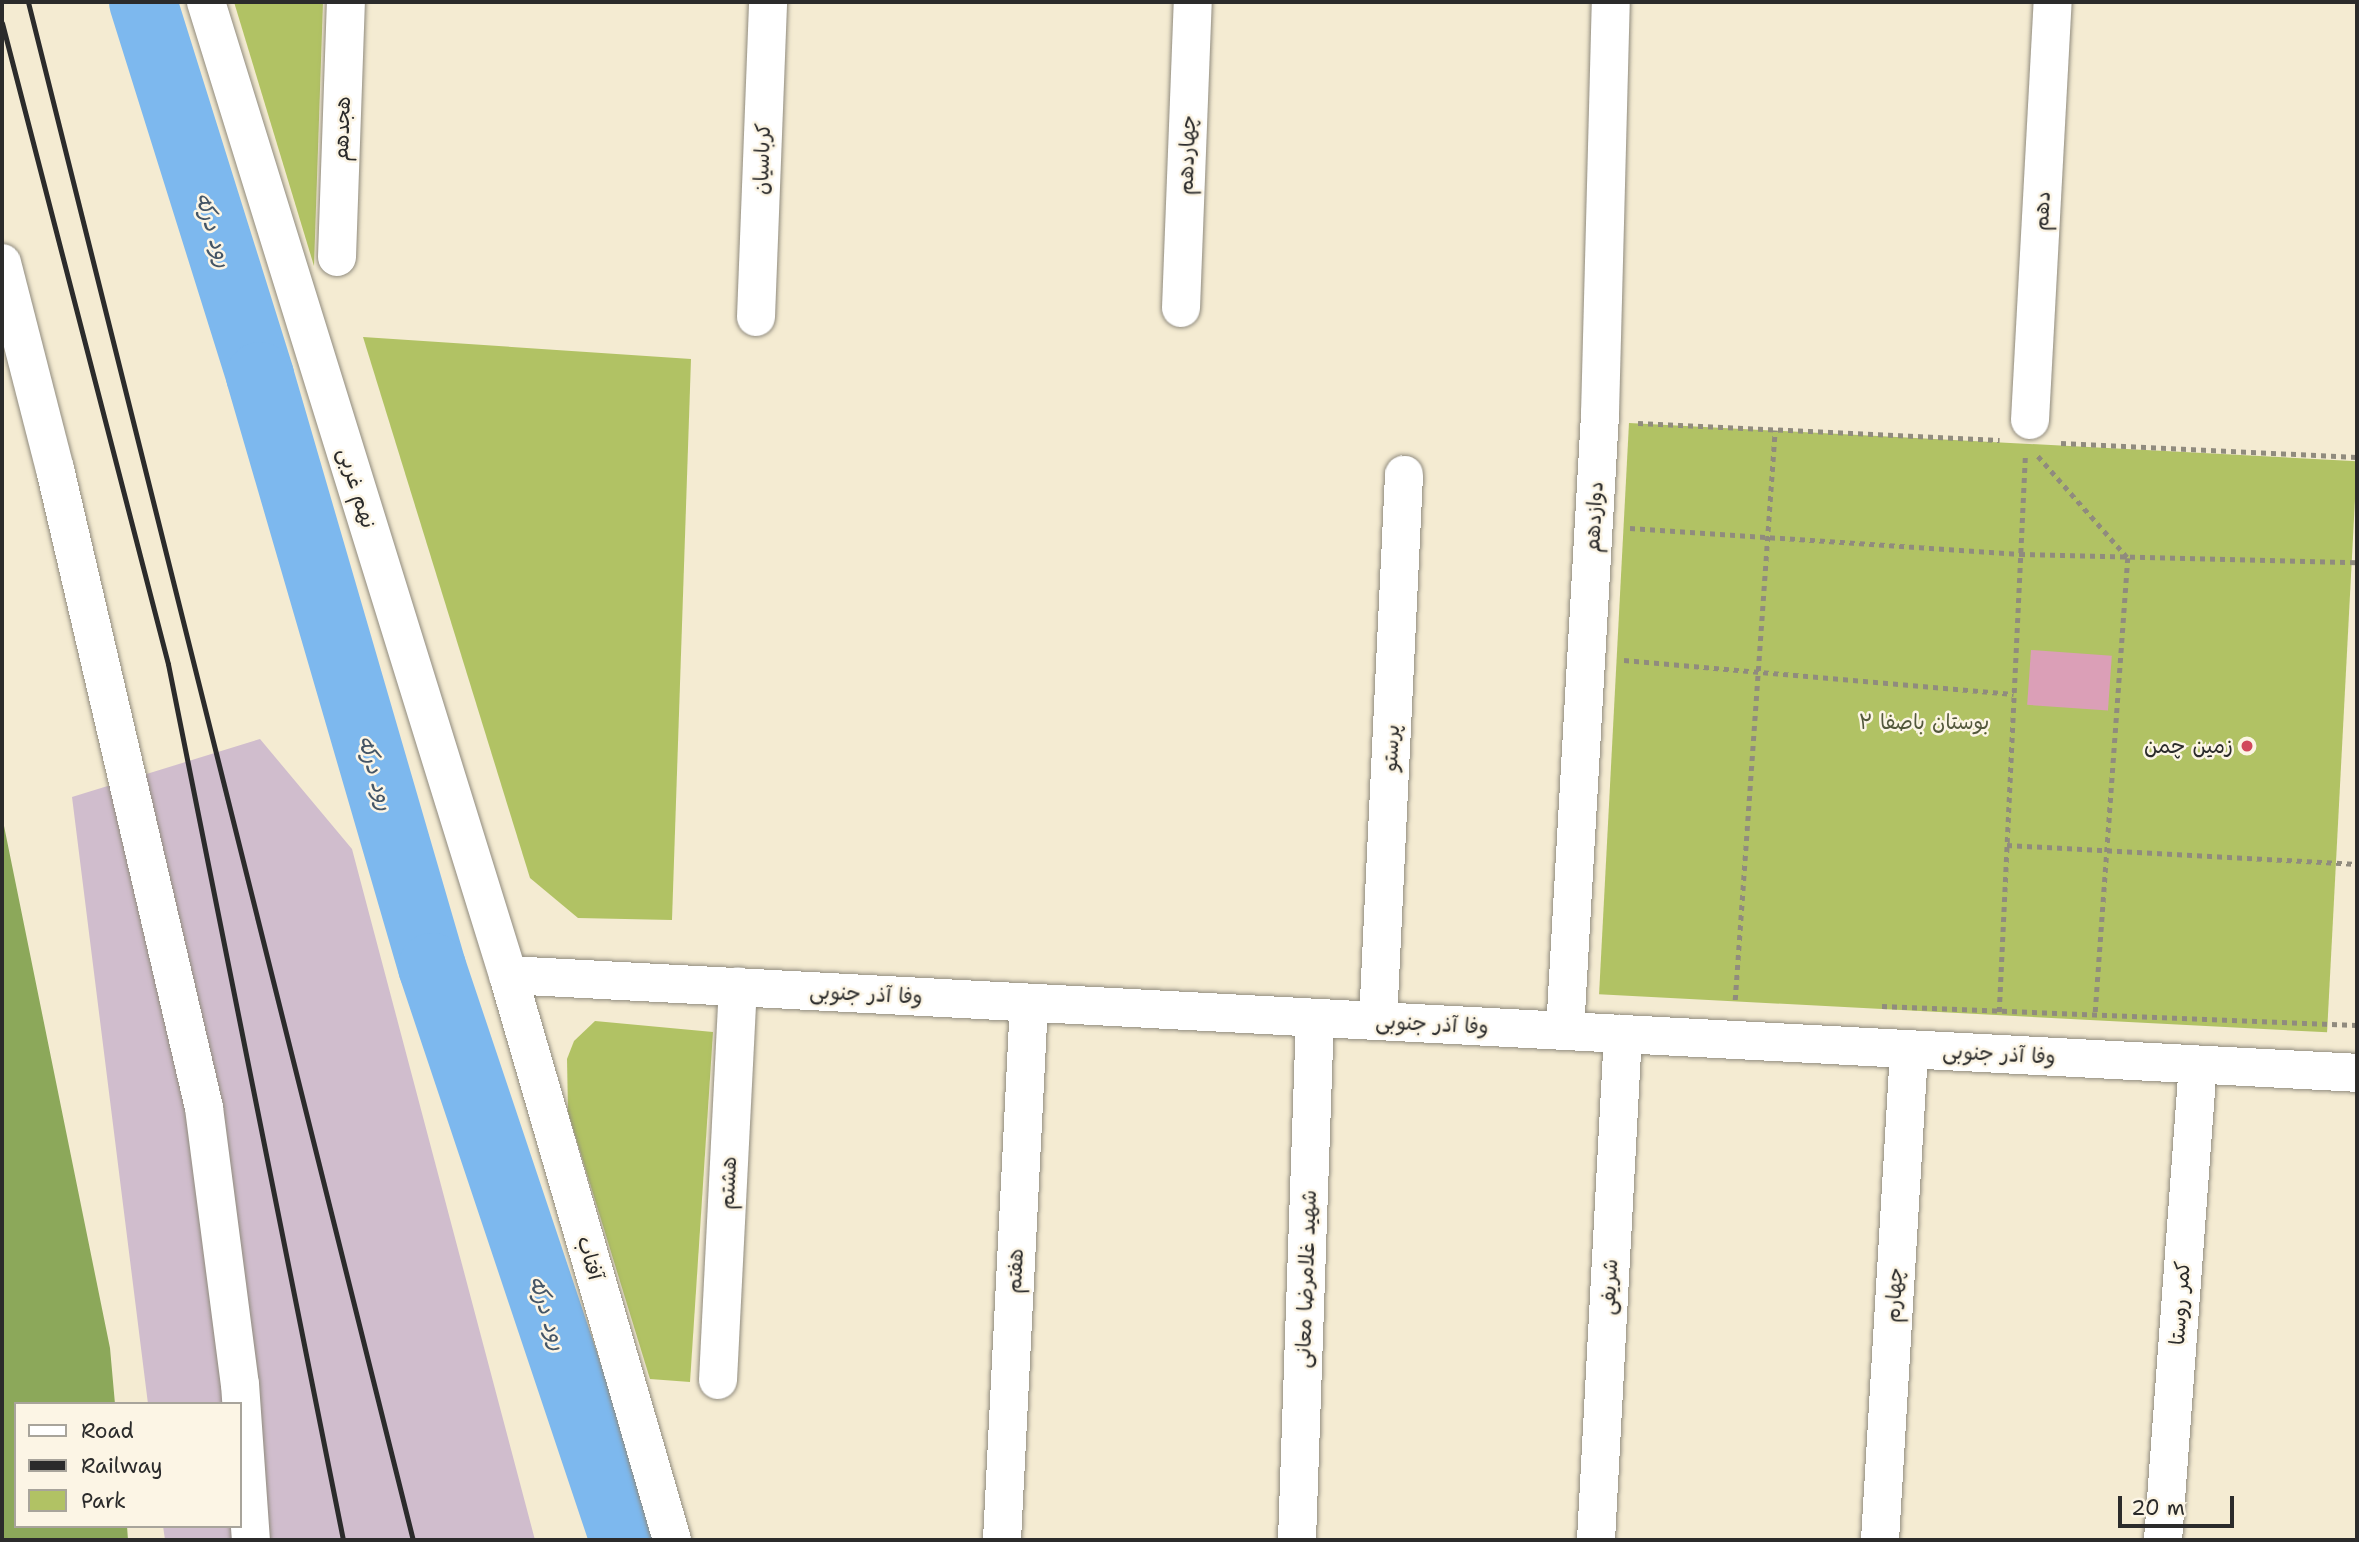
<!DOCTYPE html>
<meta charset="utf-8">
<style>
body{margin:0}
#map{position:relative;width:2359px;height:1542px;overflow:hidden;background:#f4ebd2;font-family:"Shantell Sans","Playpen Sans Arabic",sans-serif}
div>[style]{position:absolute}
.industrial>*{inset:0;background:#d0bdcd}
.green>*{inset:0;background:#b1c264;transform-origin:0 0}
.forest>*{inset:0;background:#8ca85a}
.river>*{height:68px;margin:-34px;padding:0 34px;transform-origin:34px;border-radius:34px;background:#7db8ee}
.building>*{inset:0;background:#db9fb7;transform-origin:0 0}
.path>*{height:4.5px;margin-top:-2.25px;transform-origin:0;background:repeating-linear-gradient(90deg,#908b7e 0 5px,transparent 0 10px)}
.roads{filter:drop-shadow(0 0 2px #908b7e) drop-shadow(0 0 2px #908b7e)}
.minor>*{height:38px;margin:-19px;padding:0 19px;transform-origin:19px;border-radius:19px;background:#fff}
.rail>*{height:5px;margin:-2.5px;padding:0 2.5px;transform-origin:2.5px;border-radius:2.5px;background:#2b2b2b}
.dots>*{width:19px;height:19px;translate:-50% -50%;box-sizing:border-box;border:4px solid #fcf5e5;border-radius:50%}
span{translate:-50% -50%;white-space:nowrap;text-align:center;line-height:1.15;-webkit-text-stroke:5px #fcf5e5;paint-order:stroke}
.street-label{font-size:21px;color:#2b2b2b}
.park-label{font-size:21px;color:#53583c}
.poi-label{font-size:21px;color:#2b2b2b}
.right{translate:-100% -50%;text-align:right}
.water-label{font-size:23px;color:#456;font-style:italic}
.frame{position:absolute;inset:0;border:4px solid #2b2b2b;pointer-events:none}
.legend{position:absolute;left:14px;top:1402px;width:228px;height:126px;box-sizing:border-box;background:#fcf5e5;border:2px solid #a8a49b;margin:0;padding:9px 12px;list-style:none;font-size:21px;color:#2b2b2b}
.legend li{display:flex;align-items:center;gap:14px;height:35px}
.legend b{width:35px;border:2px solid #a8a49b}
.scale{position:absolute;left:2118px;top:1496px;width:116px;height:32px;box-sizing:border-box;border:4px solid #2b2b2b;border-top:0;padding-left:9px;font-size:21px;line-height:24px;white-space:nowrap;color:#2b2b2b;-webkit-text-stroke:5px #fcf5e5;paint-order:stroke}
</style>
<div id="map">
<div class="industrial">
<div style="clip-path:polygon(260px 739px,352px 849px,535px 1540px,165px 1540px,163px 1526px,240px 1526px,240px 1404px,148px 1404px,72px 797px)"></div>
</div>
<div class="green">
<div style="clip-path:polygon(234px 2px,323px 2px,314px 266px)"></div>
<div style="clip-path:polygon(363px 337px,691px 359px,672px 920px,578px 918px,530px 878px)"></div>
<div style="left:1629px;top:423px;width:729px;height:572px;rotate:3deg"></div>
<div style="clip-path:polygon(595px 1021px,713px 1032px,690px 1382px,650px 1379px,568px 1112px,567px 1059px,574px 1041px)"></div>
</div>
<div class="forest">
<div style="clip-path:polygon(2px 816px,110px 1348px,115px 1404px,16px 1404px,16px 1526px,127px 1526px,128px 1540px,2px 1540px)"></div>
</div>
<div class="river">
<div style="left:143px;top:2px;width:392px;rotate:72.6deg"></div>
<div style="left:260px;top:376px;width:616px;rotate:73.77deg"></div>
<div style="left:432px;top:967px;width:604px;rotate:71.48deg"></div>
</div>
<div class="building">
<div style="left:2031px;top:650px;width:81px;height:55px;rotate:4deg"></div>
</div>
<div class="path">
<div style="left:1638px;top:423px;width:362px;rotate:2.7deg"></div>
<div style="left:2061px;top:443px;width:296px;rotate:2.7deg"></div>
<div style="left:2038px;top:456px;width:136px;rotate:48.6deg"></div>
<div style="left:2128px;top:558px;width:457px;rotate:94.1deg"></div>
<div style="left:1630px;top:528px;width:391px;rotate:3.8deg"></div>
<div style="left:2020px;top:554px;width:337px;rotate:1.4deg"></div>
<div style="left:1624px;top:660px;width:391px;rotate:5deg"></div>
<div style="left:2007px;top:845px;width:351px;rotate:3.1deg"></div>
<div style="left:1735px;top:1000px;width:571px;rotate:-85.99deg"></div>
<div style="left:1882px;top:1006px;width:475px;rotate:2.3deg"></div>
<div style="left:1999px;top:1012px;width:555px;rotate:-87.31deg"></div>
</div>
<div class="roads">
<div class="minor">
<div style="left:206px;top:2px;width:1019px;rotate:72.76deg"></div>
<div style="left:508px;top:975px;width:588px;rotate:73.81deg"></div>
<div style="left:337px;top:257px;width:255px;rotate:-88deg"></div>
<div style="left:2px;top:263px;width:213px;rotate:75.6deg"></div>
<div style="left:55px;top:469px;width:656px;rotate:76.87deg"></div>
<div style="left:204px;top:1108px;width:278px;rotate:82.6deg"></div>
<div style="left:240px;top:1384px;width:156px;rotate:86deg"></div>
<div style="left:1181px;top:308px;width:306px;rotate:-87.8deg"></div>
<div style="left:756px;top:317px;width:315px;rotate:-87.8deg"></div>
<div style="left:2030px;top:420px;width:419px;rotate:-86.9deg"></div>
<div style="left:508px;top:975px;width:1852px;rotate:3.03deg"></div>
<div style="left:1378px;top:1021px;width:547px;rotate:-87.27deg"></div>
<div style="left:1565px;top:1031px;width:618px;rotate:-86.75deg"></div>
<div style="left:1600px;top:414px;width:412px;rotate:-88.5deg"></div>
<div style="left:718px;top:1380px;width:394px;rotate:-87.1deg"></div>
<div style="left:1002px;top:1540px;width:538px;rotate:-87.12deg"></div>
<div style="left:1297px;top:1540px;width:522px;rotate:-88.03deg"></div>
<div style="left:1596px;top:1540px;width:507px;rotate:-86.95deg"></div>
<div style="left:1880px;top:1540px;width:492px;rotate:-86.6deg"></div>
<div style="left:2163px;top:1540px;width:476px;rotate:-85.8deg"></div>
</div>
</div>
<div class="rail">
<div style="left:28px;top:2px;width:1585px;rotate:75.95deg"></div>
<div style="left:2px;top:23px;width:662px;rotate:75.48deg"></div>
<div style="left:168px;top:664px;width:893px;rotate:78.7deg"></div>
</div>
<div class="dots">
<div style="left:2247px;top:746px;background:#d1495b"></div>
</div>
<div class="street-label">
<span style="left:342px;top:129px;rotate:-88deg">هجدهم</span>
<span style="left:1187px;top:155px;rotate:-88deg">چهاردهم</span>
<span style="left:762px;top:159px;rotate:-88deg">کرباسیان</span>
<span style="left:2042px;top:211px;rotate:-87deg">دهم</span>
<span style="left:357px;top:488px;rotate:73deg">نهم غربی</span>
<span style="left:1594px;top:517px;rotate:-87deg">دوازدهم</span>
<span style="left:1391px;top:748px;rotate:-87deg">پرستو</span>
<span style="left:866px;top:994px;rotate:3deg">وفا آذر جنوبی</span>
<span style="left:1432px;top:1024px;rotate:3deg">وفا آذر جنوبی</span>
<span style="left:1999px;top:1054px;rotate:3deg">وفا آذر جنوبی</span>
<span style="left:728px;top:1183px;rotate:-87deg">هشتم</span>
<span style="left:590px;top:1258px;rotate:74deg">آفتاب</span>
<span style="left:1015px;top:1271px;rotate:-87deg">هفتم</span>
<span style="left:1306px;top:1279px;rotate:-88deg">شهید غلامرضا معانی</span>
<span style="left:1609px;top:1287px;rotate:-87deg">شریفی</span>
<span style="left:1894px;top:1295px;rotate:-87deg">چهارم</span>
<span style="left:2180px;top:1303px;rotate:-86deg">کمر روستا</span>
</div>
<div class="park-label">
<span style="left:1924px;top:722px">بوستان باصفا ۲</span>
</div>
<div class="poi-label">
<span class="right" style="left:2233px;top:746px">زمین چمن</span>
</div>
<div class="water-label">
<span style="left:214px;top:230px;rotate:73deg">رود درکه</span>
<span style="left:376px;top:773px;rotate:74deg">رود درکه</span>
<span style="left:548px;top:1313px;rotate:72deg">رود درکه</span>
</div>
<div class="frame"></div>
<ul class="legend">
<li><b style="height:9px;background:#fff"></b>Road</li>
<li><b style="height:9px;background:#2b2b2b"></b>Railway</li>
<li><b style="height:19px;background:#b1c264"></b>Park</li>
</ul>
<div class="scale">20 m</div>
</div>
